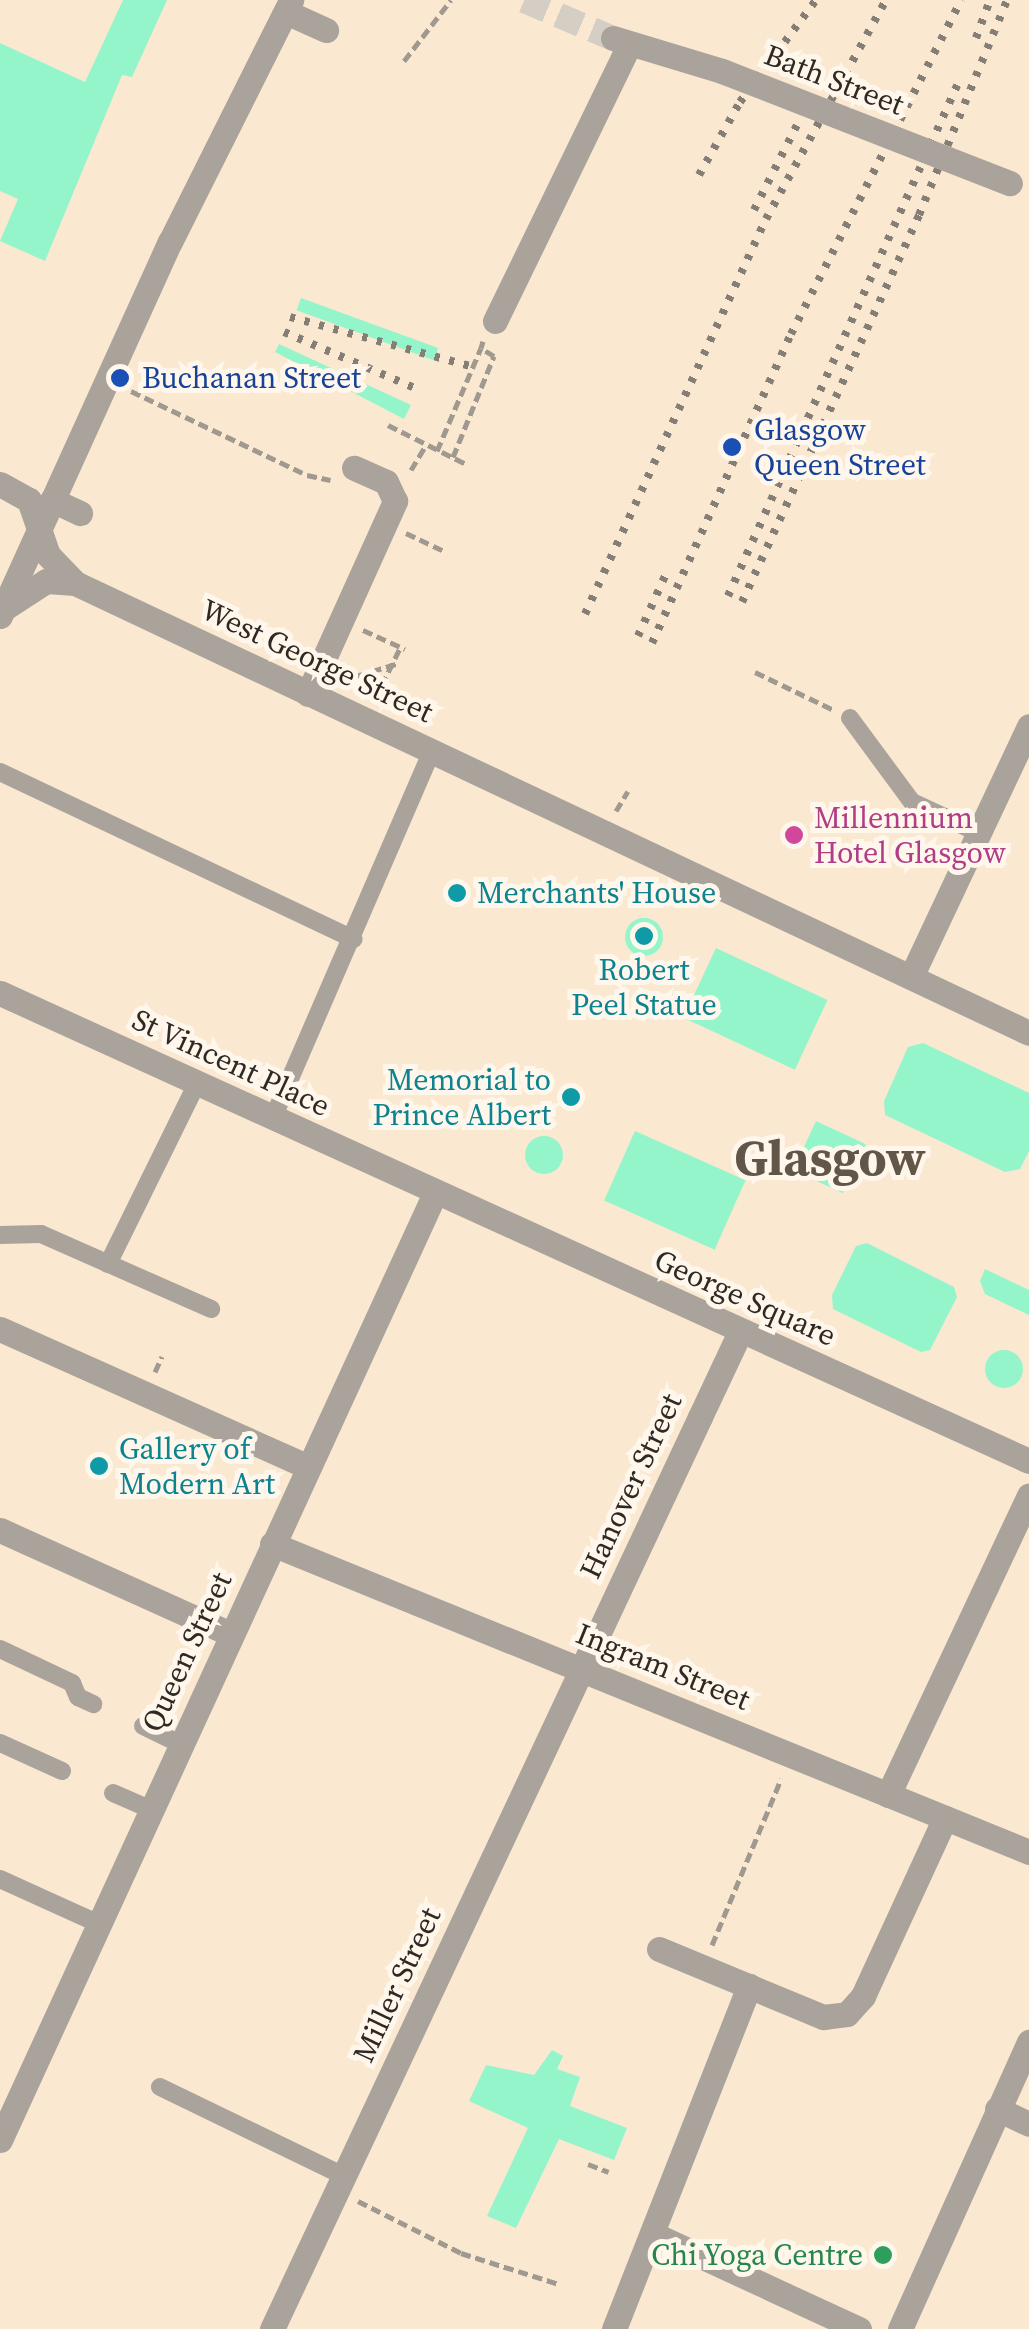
<!DOCTYPE html>
<style>
body{margin:0}
#map{position:relative;width:1029px;height:2329px;overflow:hidden;background:#fff7ec;font-family:"Source Serif 4",serif}
div>[style]{position:absolute}
.built>*{inset:0;background:#fae8d0;transform-origin:0 0}
.green>*{inset:0;background:#94f5cb;transform-origin:0 0}
.round{border-radius:50%}
.tertiary-tunnel>*{height:25px;margin-top:-12.5px;transform-origin:0;background:repeating-linear-gradient(90deg,#d5cec4 0 25px,transparent 0 37px)}
.path>*{height:5px;margin-top:-2.5px;transform-origin:0;background:repeating-linear-gradient(90deg,#9f9990 0 10px,transparent 0 15px)}
.service>*{height:18px;margin:-9px;padding:0 9px;transform-origin:9px;border-radius:9px;background:#aaa39c}
.pedestrian>*{height:25px;margin:-12.5px;padding:0 12.5px;transform-origin:12.5px;border-radius:12.5px;background:#aaa39c}
.minor>*{height:25px;margin:-12.5px;padding:0 12.5px;transform-origin:12.5px;border-radius:12.5px;background:#aaa39c}
.tertiary>*{height:25px;margin:-12.5px;padding:0 12.5px;transform-origin:12.5px;border-radius:12.5px;background:#aaa39c}
.rail>*{height:8px;margin-top:-4px;transform-origin:0;background:repeating-linear-gradient(90deg,#857e76 0 5px,transparent 0 15px)}
.tertiary-bridge>*{height:25px;margin:-12.5px;padding:0 12.5px;transform-origin:12.5px;border-radius:12.5px;background:#aaa39c}
.dots>*{width:28px;height:28px;translate:-50% -50%;box-sizing:border-box;border:5px solid #fff7ec;border-radius:50%}
span{translate:-50% -50%;white-space:nowrap;text-align:center;line-height:1.15;-webkit-text-stroke:10px #fff7ec;paint-order:stroke}
.street-label{font-size:30px;color:#2e2923}
.transit-label{font-size:30px;color:#164399}
.left{translate:0 -50%;text-align:left}
.hotel-label{font-size:30px;color:#b23c85}
.culture-label{font-size:30px;color:#0d838f}
.right{translate:-100% -50%;text-align:right}
.leisure-label{font-size:30px;color:#27864d}
.town-label{font-size:50px;color:#615647;font-weight:700}
</style>
<div id="map">
<div class="built">
<div style="left:0;top:0;width:1029px;height:2329px"></div>
</div>
<div class="green">
<div style="clip-path:polygon(123px 0,167px 0,132px 77px,122px 75px,45px 261px,0 241px,18px 199px,0 191px,0 43px,85px 82px)"></div>
<div style="left:301px;top:298px;width:146px;height:13px;rotate:20deg"></div>
<div style="clip-path:polygon(279px 344px,411px 405px,404px 419px,275px 352px)"></div>
<div class="round" style="left:625px;top:918px;width:38px;height:38px"></div>
<div style="left:716px;top:948px;width:123px;height:77px;rotate:25deg"></div>
<div style="clip-path:polygon(923px 1043px,1029px 1093px,1029px 1151px,1020px 1169px,1005px 1172px,885px 1115px,884px 1101px,908px 1047px)"></div>
<div style="left:816px;top:1121px;width:55px;height:54px;rotate:25deg"></div>
<div style="left:635px;top:1131px;width:121px;height:76px;rotate:24deg"></div>
<div class="round" style="left:525px;top:1136px;width:38px;height:38px"></div>
<div style="clip-path:polygon(867px 1243px,954px 1287px,957px 1297px,930px 1350px,921px 1352px,833px 1309px,832px 1295px,856px 1246px)"></div>
<div style="clip-path:polygon(985px 1269px,1029px 1290px,1029px 1315px,985px 1294px,980px 1281px)"></div>
<div class="round" style="left:985px;top:1350px;width:38px;height:38px"></div>
<div style="clip-path:polygon(552px 2050px,563px 2056px,557px 2069px,580px 2077px,570px 2106px,627px 2128px,614px 2160px,559px 2139px,516px 2228px,487px 2216px,528px 2128px,469px 2101px,486px 2065px,534px 2075px)"></div>
</div>
<div class="tertiary-tunnel">
<div style="left:524px;top:0;width:97px;rotate:23.1deg"></div>
</div>
<div class="path">
<div style="left:404px;top:61px;width:77px;rotate:-52.4deg"></div>
<div style="left:131px;top:391px;width:195px;rotate:25.5deg"></div>
<div style="left:307px;top:475px;width:24px;rotate:12deg"></div>
<div style="left:388px;top:425px;width:89px;rotate:26.6deg"></div>
<div style="left:437px;top:451px;width:112px;rotate:-66.9deg"></div>
<div style="left:453px;top:457px;width:109px;rotate:-67.9deg"></div>
<div style="left:494px;top:356px;width:15px;rotate:-148deg"></div>
<div style="left:481px;top:348px;width:7px;rotate:-74deg"></div>
<div style="left:411px;top:470px;width:29px;rotate:-59deg"></div>
<div style="left:406px;top:533px;width:42px;rotate:25.3deg"></div>
<div style="left:363px;top:630px;width:46px;rotate:24.3deg"></div>
<div style="left:755px;top:672px;width:88px;rotate:25.7deg"></div>
<div style="left:343px;top:680px;width:59px;rotate:-16.9deg"></div>
<div style="left:375px;top:699px;width:57px;rotate:-63.9deg"></div>
<div style="left:616px;top:811px;width:23px;rotate:-59deg"></div>
<div style="left:155px;top:1372px;width:17px;rotate:-66deg"></div>
<div style="left:712px;top:1945px;width:180px;rotate:-67.4deg"></div>
<div style="left:588px;top:2164px;width:22px;rotate:21deg"></div>
<div style="left:358px;top:2201px;width:115px;rotate:26.8deg"></div>
<div style="left:461px;top:2253px;width:103px;rotate:17.6deg"></div>
</div>
<div class="service">
<div style="left:850px;top:718px;width:104px;rotate:53.6deg"></div>
<div style="left:912px;top:802px;width:74px;rotate:24.8deg"></div>
<div style="left:0;top:772px;width:391px;rotate:25.3deg"></div>
<div style="left:273px;top:1118px;width:400px;rotate:-66.6deg"></div>
<div style="left:0;top:1235px;width:41px;rotate:-1.4deg"></div>
<div style="left:41px;top:1234px;width:186px;rotate:23.8deg"></div>
<div style="left:108px;top:1264px;width:202px;rotate:-63.8deg"></div>
<div style="left:0;top:1649px;width:80px;rotate:25.3deg"></div>
<div style="left:72px;top:1683px;width:15px;rotate:67deg"></div>
<div style="left:78px;top:1697px;width:17px;rotate:25deg"></div>
<div style="left:143px;top:1726px;width:41px;rotate:25.9deg"></div>
<div style="left:0;top:1743px;width:68px;rotate:24.3deg"></div>
<div style="left:113px;top:1793px;width:40px;rotate:23.4deg"></div>
<div style="left:0;top:1879px;width:109px;rotate:24.4deg"></div>
<div style="left:160px;top:2087px;width:204px;rotate:25.8deg"></div>
</div>
<div class="pedestrian">
<div style="left:286px;top:12px;width:44px;rotate:24.2deg"></div>
<div style="left:52px;top:500px;width:31px;rotate:25deg"></div>
<div style="left:0;top:616px;width:411px;rotate:-65.6deg"></div>
<div style="left:170px;top:242px;width:271px;rotate:-63.4deg"></div>
<div style="left:0;top:1329px;width:338px;rotate:24.1deg"></div>
<div style="left:700px;top:1417px;width:94px;rotate:-64.8deg"></div>
<div style="left:0;top:1530px;width:252px;rotate:24.3deg"></div>
</div>
<div class="minor">
<div style="left:495px;top:321px;width:307px;rotate:-64.1deg"></div>
<div style="left:0;top:484px;width:33px;rotate:29deg"></div>
<div style="left:29px;top:500px;width:58px;rotate:70.9deg"></div>
<div style="left:48px;top:555px;width:39px;rotate:46deg"></div>
<div style="left:0;top:611px;width:55px;rotate:-33.1deg"></div>
<div style="left:46px;top:581px;width:29px;rotate:4deg"></div>
<div style="left:75px;top:583px;width:1055px;rotate:25.25deg"></div>
<div style="left:308px;top:694px;width:212px;rotate:-65.7deg"></div>
<div style="left:395px;top:501px;width:21px;rotate:-115deg"></div>
<div style="left:386px;top:482px;width:35px;rotate:-156deg"></div>
<div style="left:911px;top:977px;width:277px;rotate:-64.8deg"></div>
<div style="left:0;top:993px;width:1130px;rotate:24.46deg"></div>
<div style="left:272px;top:1544px;width:817px;rotate:22.14deg"></div>
<div style="left:888px;top:1795px;width:331px;rotate:-64.8deg"></div>
<div style="left:659px;top:1949px;width:178px;rotate:22.5deg"></div>
<div style="left:823px;top:2017px;width:24px;rotate:-7deg"></div>
<div style="left:847px;top:2014px;width:24px;rotate:-48deg"></div>
<div style="left:863px;top:1996px;width:196px;rotate:-65.3deg"></div>
<div style="left:997px;top:2109px;width:35px;rotate:25deg"></div>
<div style="left:0;top:2140px;width:1042px;rotate:-65.33deg"></div>
<div style="left:653px;top:2234px;width:227px;rotate:24.8deg"></div>
<div style="left:272px;top:2329px;width:1007px;rotate:-64.86deg"></div>
<div style="left:614px;top:2329px;width:369px;rotate:-68.5deg"></div>
<div style="left:900px;top:2329px;width:315px;rotate:-65.8deg"></div>
</div>
<div class="tertiary">
<div style="left:613px;top:38px;width:114px;rotate:16.8deg"></div>
</div>
<div class="rail">
<div style="left:976px;top:38px;width:40px;rotate:-69.8deg"></div>
<div style="left:699px;top:175px;width:84px;rotate:-60.7deg"></div>
<div style="left:740px;top:102px;width:127px;rotate:-53.3deg"></div>
<div style="left:754px;top:210px;width:95px;rotate:-63.2deg"></div>
<div style="left:290px;top:317px;width:187px;rotate:15.2deg"></div>
<div style="left:284px;top:332px;width:147px;rotate:23.2deg"></div>
<div style="left:728px;top:596px;width:567px;rotate:-65.83deg"></div>
<div style="left:742px;top:602px;width:426px;rotate:-65.4deg"></div>
<div style="left:919px;top:215px;width:232px;rotate:-67.7deg"></div>
<div style="left:585px;top:614px;width:434px;rotate:-65.4deg"></div>
<div style="left:766px;top:219px;width:250px;rotate:-61.3deg"></div>
<div style="left:638px;top:636px;width:66px;rotate:-65.8deg"></div>
<div style="left:652px;top:643px;width:339px;rotate:-65.8deg"></div>
<div style="left:791px;top:334px;width:375px;rotate:-63deg"></div>
</div>
<div class="tertiary-bridge">
<div style="left:722px;top:71px;width:309px;rotate:21.3deg"></div>
</div>
<div class="dots">
<div style="left:120px;top:378px;background:#1a4fb4"></div>
<div style="left:732px;top:447px;background:#1a4fb4"></div>
<div style="left:794px;top:835px;background:#d1479c"></div>
<div style="left:457px;top:893px;background:#0f9aa8"></div>
<div style="left:644px;top:936px;background:#0f9aa8"></div>
<div style="left:571px;top:1097px;background:#0f9aa8"></div>
<div style="left:99px;top:1466px;background:#0f9aa8"></div>
<div style="left:883px;top:2255px;background:#2e9e5b"></div>
</div>
<div class="street-label">
<span style="left:834px;top:80px;rotate:21deg">Bath Street</span>
<span style="left:317px;top:661px;rotate:25deg">West George Street</span>
<span style="left:231px;top:1063px;rotate:25deg">St Vincent Place</span>
<span style="left:745px;top:1298px;rotate:24deg">George Square</span>
<span style="left:631px;top:1486px;rotate:-65deg">Hanover Street</span>
<span style="left:187px;top:1652px;rotate:-65deg">Queen Street</span>
<span style="left:663px;top:1667px;rotate:22deg">Ingram Street</span>
<span style="left:397px;top:1985px;rotate:-65deg">Miller Street</span>
</div>
<div class="transit-label">
<span class="left" style="left:142px;top:378px">Buchanan Street</span>
<span class="left" style="left:754px;top:447px">Glasgow<br>Queen Street</span>
</div>
<div class="hotel-label">
<span class="left" style="left:814px;top:835px">Millennium<br>Hotel Glasgow</span>
</div>
<div class="culture-label">
<span class="left" style="left:477px;top:893px">Merchants' House</span>
<span style="left:644px;top:987px">Robert<br>Peel Statue</span>
<span class="right" style="left:551px;top:1097px">Memorial to<br>Prince Albert</span>
<span class="left" style="left:119px;top:1466px">Gallery of<br>Modern Art</span>
</div>
<div class="leisure-label">
<span class="right" style="left:863px;top:2255px">Chi Yoga Centre</span>
</div>
<div class="town-label">
<span style="left:830px;top:1158px">Glasgow</span>
</div>
</div>
